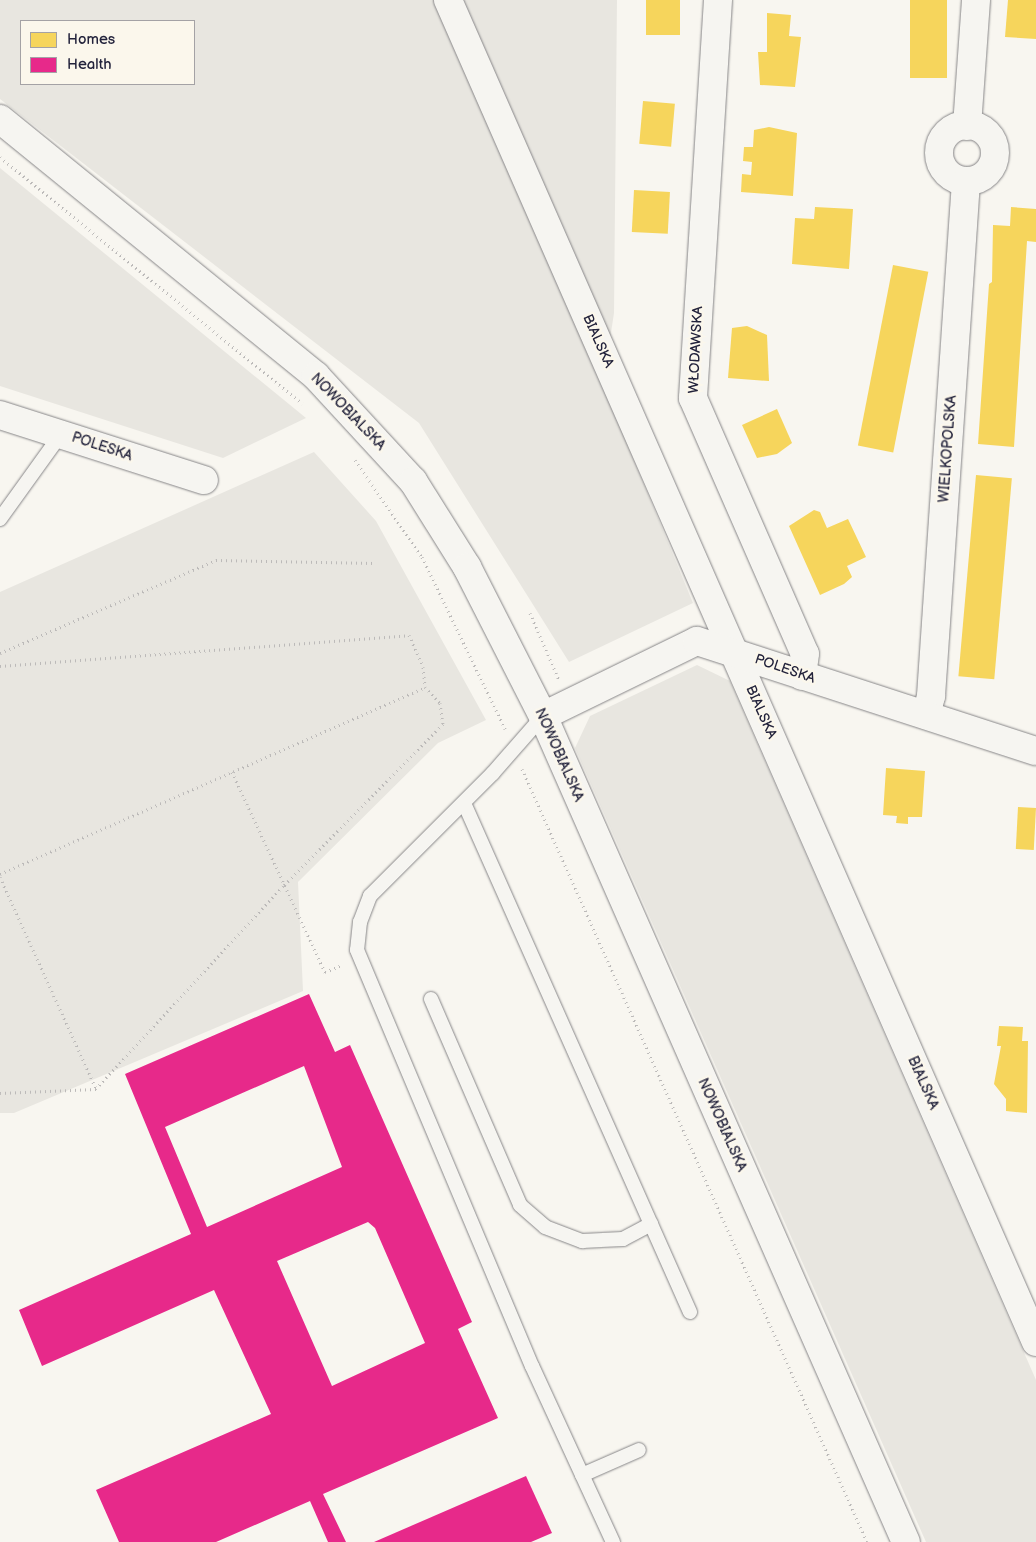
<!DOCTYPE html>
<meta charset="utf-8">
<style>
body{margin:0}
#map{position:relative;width:1036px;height:1542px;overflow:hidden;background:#f8f6f0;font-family:"Balsamiq Sans",sans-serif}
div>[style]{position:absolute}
.green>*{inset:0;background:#e8e6e0}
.homes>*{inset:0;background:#f6d55c;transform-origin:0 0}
.health>*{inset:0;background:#e7298a}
.path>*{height:3px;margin-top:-1.5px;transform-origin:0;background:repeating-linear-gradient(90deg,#bcbab9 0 1px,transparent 0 5px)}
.roads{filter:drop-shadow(0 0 1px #878688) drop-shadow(0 0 1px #878688)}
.lane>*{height:14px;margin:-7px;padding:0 7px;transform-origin:7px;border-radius:7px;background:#f6f5f1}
.street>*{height:28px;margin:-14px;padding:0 14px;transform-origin:14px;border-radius:14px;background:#f6f5f1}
.street>.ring{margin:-14px;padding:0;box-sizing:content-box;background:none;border:28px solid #f6f5f1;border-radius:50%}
span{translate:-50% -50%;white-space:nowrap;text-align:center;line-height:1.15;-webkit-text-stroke:5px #fbf7ec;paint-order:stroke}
.street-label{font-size:14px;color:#22223b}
.legend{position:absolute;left:20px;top:20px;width:175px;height:65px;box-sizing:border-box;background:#fbf7ec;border:1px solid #a4a2a5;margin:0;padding:6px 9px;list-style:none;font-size:15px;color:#22223b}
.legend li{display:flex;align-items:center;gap:10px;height:25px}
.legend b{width:25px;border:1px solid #a4a2a5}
</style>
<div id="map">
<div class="green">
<div style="clip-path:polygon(evenodd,0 0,617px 0,614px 313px,603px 385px,693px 603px,569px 662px,419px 423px,0 99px,0 0,21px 21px,194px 21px,194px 84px,21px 84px,21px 21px)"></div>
<div style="clip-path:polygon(0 168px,306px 418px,223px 458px,0 386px)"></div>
<div style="clip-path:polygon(314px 452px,376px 521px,486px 720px,438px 743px,298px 882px,303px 991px,14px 1113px,0 1113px,0 592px)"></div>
<div style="clip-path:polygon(697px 665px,730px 681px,1036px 1380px,1036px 1542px,926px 1542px,575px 748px,590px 716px)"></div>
</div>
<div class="homes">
<div style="left:646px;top:0;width:34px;height:35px"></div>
<div style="left:910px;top:0;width:37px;height:78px"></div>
<div style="clip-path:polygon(1008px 0,1036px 0,1036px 39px,1005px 37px)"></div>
<div style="clip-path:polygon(767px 13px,791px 15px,789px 36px,801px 37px,795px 87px,760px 85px,758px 52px,767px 52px)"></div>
<div style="left:643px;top:101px;width:32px;height:43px;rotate:5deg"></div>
<div style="clip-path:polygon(769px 127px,797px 133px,793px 196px,741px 192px,742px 174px,751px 175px,752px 162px,743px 161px,744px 147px,753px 147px,754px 130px)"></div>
<div style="left:634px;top:190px;width:36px;height:42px;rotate:3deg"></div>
<div style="clip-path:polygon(815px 207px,853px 209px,849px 269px,792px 264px,795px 218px,814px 219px)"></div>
<div style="clip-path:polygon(1011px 207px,1036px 209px,1036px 242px,1027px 241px,1014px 447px,978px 444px,989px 284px,992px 282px,993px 225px,1010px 226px)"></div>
<div style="left:893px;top:265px;width:36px;height:184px;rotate:11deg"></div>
<div style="clip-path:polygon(747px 326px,767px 335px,769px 381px,728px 378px,732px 328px)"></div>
<div style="clip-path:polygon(777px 409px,792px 443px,777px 454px,757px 458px,742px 425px)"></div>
<div style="left:976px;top:475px;width:36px;height:202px;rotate:5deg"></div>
<div style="clip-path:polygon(814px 510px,820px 512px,827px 528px,848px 519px,866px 557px,847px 566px,852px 577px,844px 584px,820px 595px,789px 526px)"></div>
<div style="clip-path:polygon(886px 768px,925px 771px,922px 817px,908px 817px,908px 824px,896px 823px,897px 816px,883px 815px)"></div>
<div style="left:1018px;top:807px;width:18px;height:42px;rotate:3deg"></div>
<div style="clip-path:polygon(999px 1026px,1023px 1027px,1022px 1041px,1028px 1041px,1027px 1113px,1006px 1111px,1006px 1099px,994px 1084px,1001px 1046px,997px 1046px)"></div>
</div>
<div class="health">
<div style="clip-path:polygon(evenodd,309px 994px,335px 1052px,350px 1045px,472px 1322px,458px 1329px,498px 1418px,323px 1494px,346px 1542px,328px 1542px,310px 1501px,216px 1542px,119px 1542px,96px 1490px,271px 1414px,214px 1290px,42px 1366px,19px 1310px,191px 1234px,125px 1074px,309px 994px,304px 1066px,342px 1167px,207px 1227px,165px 1127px,304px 1066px,309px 994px,368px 1222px,375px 1228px,425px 1343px,332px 1386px,277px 1261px,368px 1222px)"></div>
<div style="clip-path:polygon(526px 1476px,552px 1533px,531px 1542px,374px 1542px)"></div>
</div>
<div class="path">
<div style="left:0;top:157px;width:390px;rotate:39.2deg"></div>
<div style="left:355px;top:460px;width:118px;rotate:55.4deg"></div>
<div style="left:422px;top:557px;width:191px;rotate:64.2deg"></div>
<div style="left:530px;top:613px;width:73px;rotate:66.6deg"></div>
<div style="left:0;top:653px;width:235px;rotate:-23.3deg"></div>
<div style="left:216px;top:560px;width:159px;rotate:1.1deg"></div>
<div style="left:0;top:666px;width:410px;rotate:-4.3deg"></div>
<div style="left:409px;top:635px;width:35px;rotate:66deg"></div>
<div style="left:423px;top:667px;width:20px;rotate:84deg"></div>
<div style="left:522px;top:769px;width:846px;rotate:65.95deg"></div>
<div style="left:232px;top:772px;width:221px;rotate:65.1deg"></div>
<div style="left:325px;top:972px;width:18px;rotate:-22deg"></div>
<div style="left:0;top:874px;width:464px;rotate:-23.7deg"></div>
<div style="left:425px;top:687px;width:22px;rotate:47deg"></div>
<div style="left:440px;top:703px;width:21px;rotate:82deg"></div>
<div style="left:443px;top:724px;width:228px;rotate:134.6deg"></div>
<div style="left:283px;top:886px;width:276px;rotate:132.7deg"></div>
<div style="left:96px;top:1089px;width:96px;rotate:177.6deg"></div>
<div style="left:0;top:877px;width:233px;rotate:65.6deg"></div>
</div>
<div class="roads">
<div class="lane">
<div style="left:0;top:519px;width:105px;rotate:-54.3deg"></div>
<div style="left:543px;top:716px;width:76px;rotate:131.3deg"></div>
<div style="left:493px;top:773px;width:174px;rotate:135deg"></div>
<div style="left:370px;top:896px;width:28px;rotate:111deg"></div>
<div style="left:360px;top:922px;width:28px;rotate:96deg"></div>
<div style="left:357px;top:950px;width:451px;rotate:67.2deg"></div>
<div style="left:532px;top:1366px;width:194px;rotate:65.3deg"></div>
<div style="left:464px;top:803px;width:557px;rotate:66.06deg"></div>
<div style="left:431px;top:999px;width:224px;rotate:66.6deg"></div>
<div style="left:520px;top:1205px;width:33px;rotate:41deg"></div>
<div style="left:545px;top:1227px;width:40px;rotate:21deg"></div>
<div style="left:582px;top:1241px;width:41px;rotate:-2.8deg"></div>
<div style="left:623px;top:1239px;width:32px;rotate:-28deg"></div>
<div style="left:582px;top:1475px;width:62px;rotate:-23.7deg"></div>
</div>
<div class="street">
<div style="left:448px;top:0;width:1465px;rotate:66.34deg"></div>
<div style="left:718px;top:0;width:399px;rotate:93.6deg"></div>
<div style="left:693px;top:398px;width:279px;rotate:66.4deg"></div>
<div style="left:805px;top:654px;width:22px;rotate:98deg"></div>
<div style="left:0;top:119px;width:407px;rotate:39.1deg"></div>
<div style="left:316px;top:376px;width:143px;rotate:47.3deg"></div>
<div style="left:413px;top:481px;width:102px;rotate:57.9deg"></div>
<div style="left:467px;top:567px;width:167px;rotate:63deg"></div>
<div style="left:543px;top:716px;width:902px;rotate:66.28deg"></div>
<div class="ring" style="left:939px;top:125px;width:28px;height:28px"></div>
<div style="left:967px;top:126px;width:126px;rotate:-85.9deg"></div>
<div style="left:0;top:415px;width:214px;rotate:17.7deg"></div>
<div style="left:926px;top:715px;width:20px;rotate:-75deg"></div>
<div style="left:931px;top:696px;width:516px;rotate:-86.11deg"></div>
<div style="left:543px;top:716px;width:171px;rotate:-26deg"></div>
<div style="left:697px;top:641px;width:356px;rotate:18deg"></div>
</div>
</div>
<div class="street-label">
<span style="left:598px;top:341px;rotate:66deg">BIALSKA</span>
<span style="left:696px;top:350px;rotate:-87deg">WŁODAWSKA</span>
<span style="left:348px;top:412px;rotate:46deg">NOWOBIALSKA</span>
<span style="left:102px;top:447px;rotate:18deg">POLESKA</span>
<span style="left:948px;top:449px;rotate:-86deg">WIELKOPOLSKA</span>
<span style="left:785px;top:669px;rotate:19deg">POLESKA</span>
<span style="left:761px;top:712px;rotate:66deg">BIALSKA</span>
<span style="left:559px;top:755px;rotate:66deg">NOWOBIALSKA</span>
<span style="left:923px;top:1083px;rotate:66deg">BIALSKA</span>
<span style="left:722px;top:1125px;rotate:66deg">NOWOBIALSKA</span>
</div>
<ul class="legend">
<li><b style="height:14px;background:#f6d55c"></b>Homes</li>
<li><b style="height:14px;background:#e7298a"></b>Health</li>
</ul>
</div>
